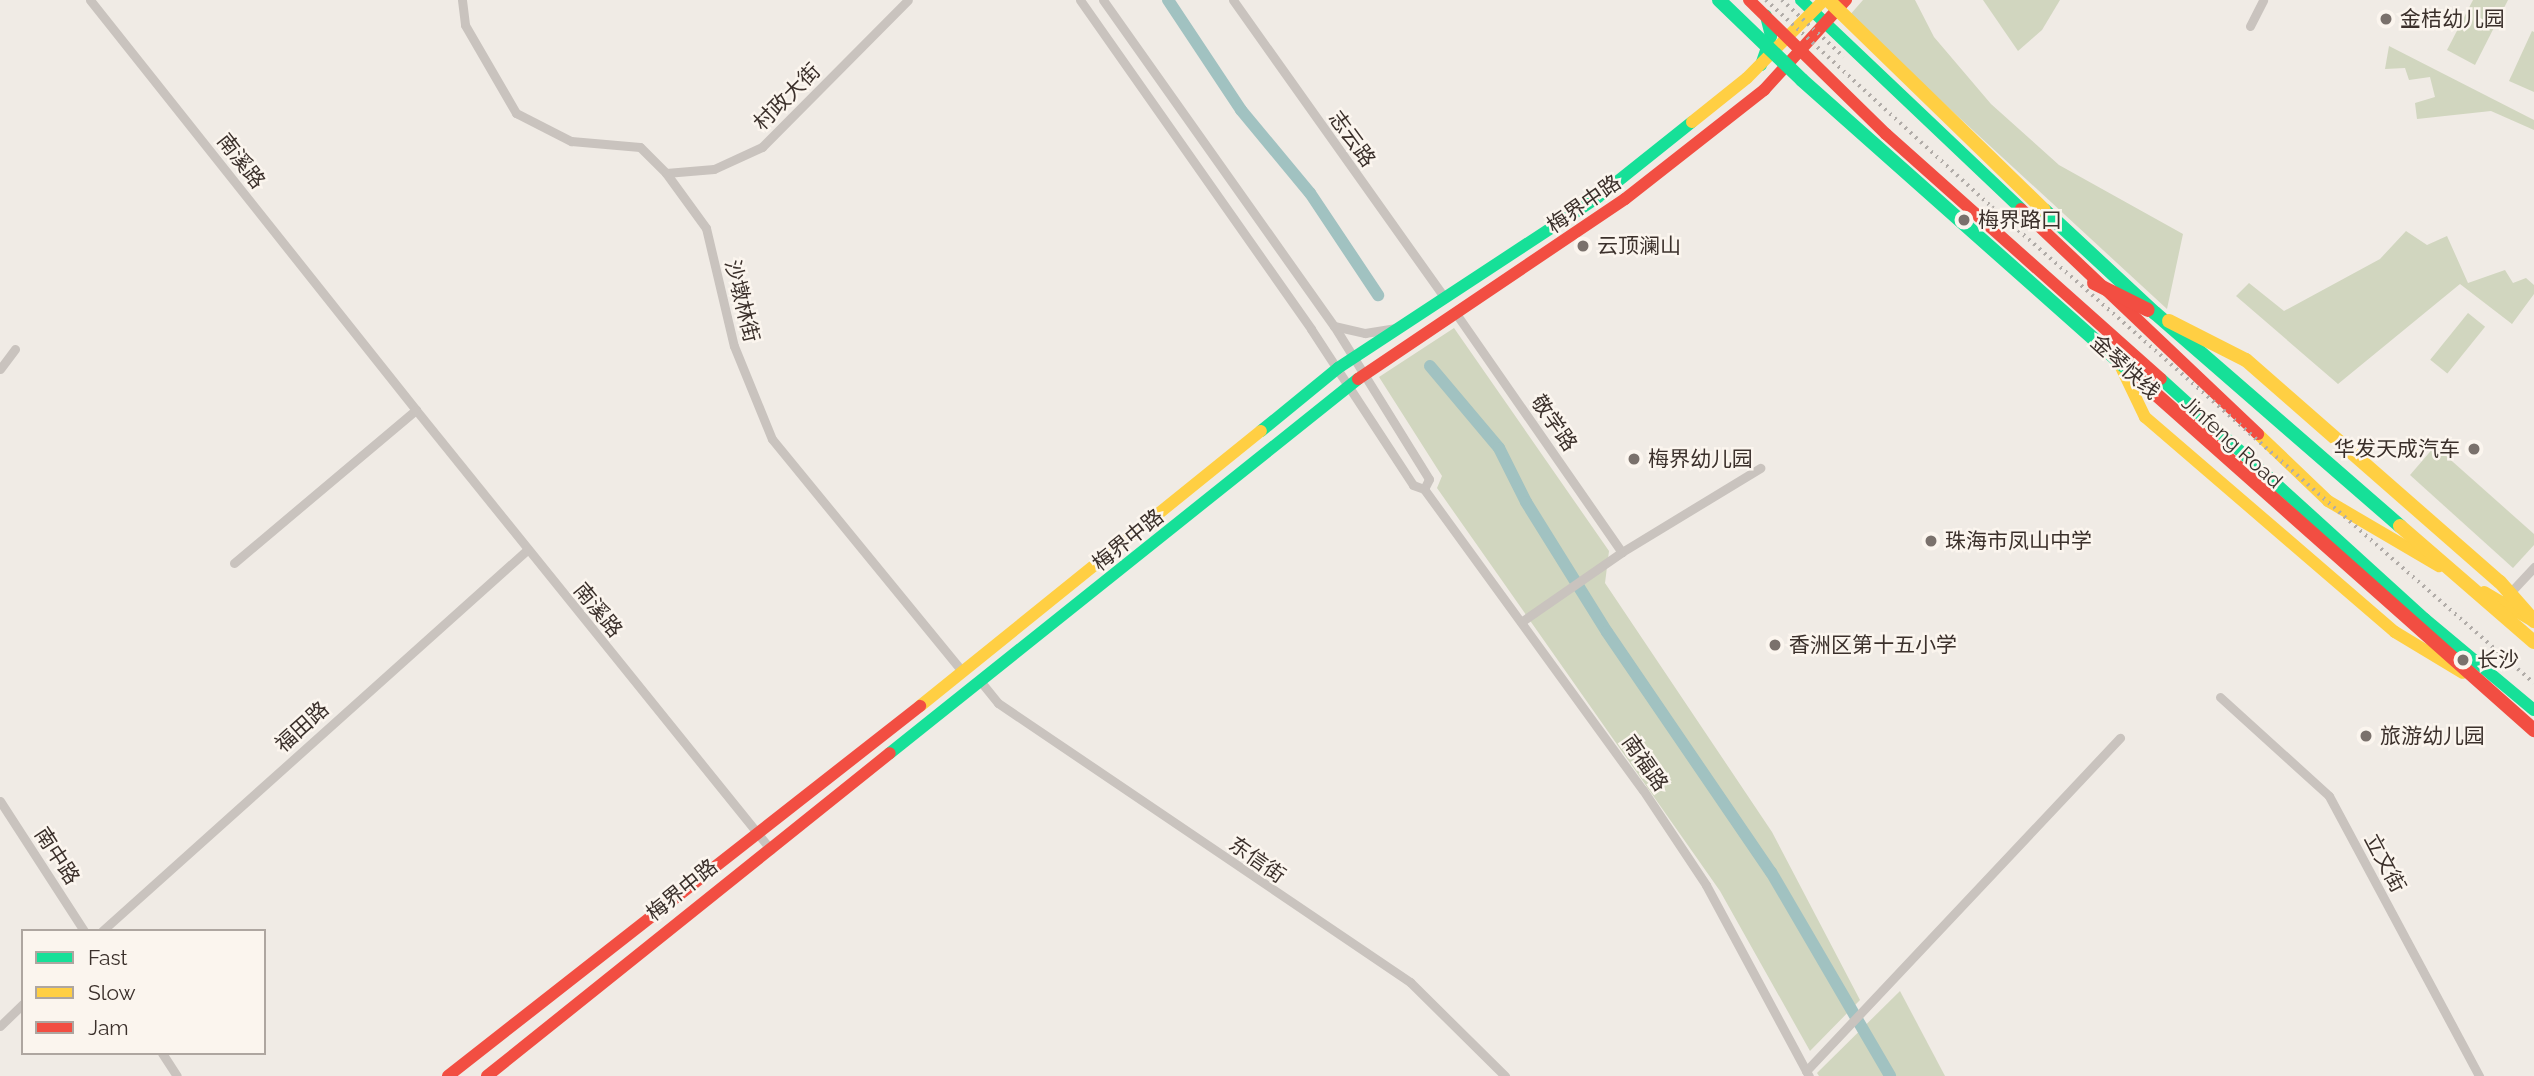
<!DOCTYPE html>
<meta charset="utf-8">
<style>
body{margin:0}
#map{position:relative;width:2534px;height:1076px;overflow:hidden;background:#f0ebe5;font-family:Raleway,"Noto Sans SC",sans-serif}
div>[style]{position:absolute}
.green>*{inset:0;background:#d1d6bf;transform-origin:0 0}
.canal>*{height:12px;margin:-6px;padding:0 6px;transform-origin:6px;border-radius:6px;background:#a1c2c1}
.street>*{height:9px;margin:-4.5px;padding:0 4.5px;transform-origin:4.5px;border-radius:4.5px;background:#c9c3be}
.fast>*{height:12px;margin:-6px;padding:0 6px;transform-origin:6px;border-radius:6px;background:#16e098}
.slow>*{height:12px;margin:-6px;padding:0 6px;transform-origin:6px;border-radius:6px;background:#ffcf43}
.jam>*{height:12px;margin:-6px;padding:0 6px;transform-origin:6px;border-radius:6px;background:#f24e42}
.rail>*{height:3.5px;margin-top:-1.75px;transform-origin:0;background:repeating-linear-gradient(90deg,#b1aca8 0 2px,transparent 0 7px)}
.fast-bridge>*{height:14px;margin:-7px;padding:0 7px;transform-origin:7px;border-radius:7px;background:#16e098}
.slow-bridge>*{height:14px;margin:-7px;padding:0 7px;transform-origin:7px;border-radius:7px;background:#ffcf43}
.jam-bridge>*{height:14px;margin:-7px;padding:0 7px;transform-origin:7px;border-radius:7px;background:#f24e42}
.dots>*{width:19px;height:19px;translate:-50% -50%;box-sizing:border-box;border:4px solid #fbf5ee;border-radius:50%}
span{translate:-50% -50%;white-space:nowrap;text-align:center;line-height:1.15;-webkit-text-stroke:5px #fbf5ee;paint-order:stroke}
.poi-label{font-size:21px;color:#3b302b}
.left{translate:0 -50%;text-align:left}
.right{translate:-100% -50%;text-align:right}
.street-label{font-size:21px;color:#3b302b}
.legend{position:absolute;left:21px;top:929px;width:245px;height:126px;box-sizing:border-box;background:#fbf5ee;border:2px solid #aea6a0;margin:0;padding:9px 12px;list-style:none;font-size:21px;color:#3b302b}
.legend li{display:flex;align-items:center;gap:14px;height:35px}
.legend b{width:35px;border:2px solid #aea6a0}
</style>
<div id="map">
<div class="green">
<div style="clip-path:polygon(1863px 0,1915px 0,1934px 37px,1991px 104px,2059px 165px,2183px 234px,2167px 309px,1849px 16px)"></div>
<div style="clip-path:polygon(1983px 0,2060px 0,2042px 30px,2018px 51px)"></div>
<div style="clip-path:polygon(2473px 0,2508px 0,2475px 65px,2447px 50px)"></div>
<div style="clip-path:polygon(2532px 31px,2534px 32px,2534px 92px,2509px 81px)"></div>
<div style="clip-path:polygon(2389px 46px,2534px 120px,2534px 130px,2491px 111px,2417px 119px,2415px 103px,2435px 97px,2430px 77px,2409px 80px,2405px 68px,2385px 69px)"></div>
<div style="clip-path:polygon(2406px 231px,2427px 245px,2447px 236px,2468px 283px,2505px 270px,2513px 283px,2526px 278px,2534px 285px,2534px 294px,2512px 324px,2460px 284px,2338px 384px,2236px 296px,2249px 283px,2284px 311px,2380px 259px)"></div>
<div style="left:2468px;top:313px;width:22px;height:60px;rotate:39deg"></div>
<div style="clip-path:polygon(1454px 328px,1609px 551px,1605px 583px,1772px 832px,1860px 1000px,1810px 1051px,1720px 891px,1437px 488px,1442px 476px,1379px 377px)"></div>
<div style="clip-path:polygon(2435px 446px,2534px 534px,2534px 545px,2513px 568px,2410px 475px)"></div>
<div style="clip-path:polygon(1900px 991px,1945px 1076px,1819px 1076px,1817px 1073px)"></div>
</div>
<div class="canal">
<div style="left:1168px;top:0;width:132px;rotate:56.4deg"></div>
<div style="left:1241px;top:110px;width:108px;rotate:50.3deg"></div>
<div style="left:1310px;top:193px;width:123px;rotate:56.3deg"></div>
<div style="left:1430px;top:366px;width:107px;rotate:49.9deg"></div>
<div style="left:1499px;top:448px;width:60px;rotate:63.4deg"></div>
<div style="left:1526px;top:502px;width:153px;rotate:58.1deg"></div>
<div style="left:1607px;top:632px;width:291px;rotate:55.7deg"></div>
<div style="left:1771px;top:872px;width:236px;rotate:59.7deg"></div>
</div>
<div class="street">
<div style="left:90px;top:0;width:524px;rotate:51.51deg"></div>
<div style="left:462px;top:0;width:25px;rotate:83deg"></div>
<div style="left:465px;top:25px;width:102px;rotate:59.9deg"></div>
<div style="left:516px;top:113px;width:62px;rotate:27deg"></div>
<div style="left:571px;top:141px;width:69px;rotate:5deg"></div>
<div style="left:640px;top:147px;width:37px;rotate:45deg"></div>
<div style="left:666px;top:173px;width:68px;rotate:54deg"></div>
<div style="left:706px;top:228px;width:121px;rotate:76.7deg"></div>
<div style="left:734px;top:346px;width:100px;rotate:67.8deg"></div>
<div style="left:772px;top:439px;width:300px;rotate:50.7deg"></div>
<div style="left:1080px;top:0;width:402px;rotate:54.9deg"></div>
<div style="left:1311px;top:329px;width:186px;rotate:56.8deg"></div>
<div style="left:1413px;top:485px;width:12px;rotate:20deg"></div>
<div style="left:1424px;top:489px;width:11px;rotate:-63deg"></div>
<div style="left:1429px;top:479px;width:180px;rotate:-121.8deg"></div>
<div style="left:1103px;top:0;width:400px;rotate:54.7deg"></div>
<div style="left:1334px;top:326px;width:32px;rotate:13deg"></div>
<div style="left:1365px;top:333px;width:30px;rotate:-9deg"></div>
<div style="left:1233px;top:0;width:364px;rotate:54.6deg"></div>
<div style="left:2250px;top:26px;width:29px;rotate:-63deg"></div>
<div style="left:666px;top:173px;width:48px;rotate:-4.8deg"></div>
<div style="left:714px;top:169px;width:53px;rotate:-24.6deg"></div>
<div style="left:762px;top:147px;width:207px;rotate:-45.2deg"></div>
<div style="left:1457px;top:315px;width:289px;rotate:55.2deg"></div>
<div style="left:0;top:369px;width:25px;rotate:-53deg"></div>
<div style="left:1424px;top:489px;width:372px;rotate:54deg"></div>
<div style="left:1643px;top:790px;width:114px;rotate:56.4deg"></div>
<div style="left:1706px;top:885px;width:217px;rotate:61.7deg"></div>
<div style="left:234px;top:563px;width:238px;rotate:-40.1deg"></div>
<div style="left:416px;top:410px;width:565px;rotate:51.1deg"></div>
<div style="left:2507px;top:596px;width:40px;rotate:-47deg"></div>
<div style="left:1521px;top:622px;width:123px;rotate:-34.7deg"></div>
<div style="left:1622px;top:552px;width:162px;rotate:-31.3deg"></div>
<div style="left:981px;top:682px;width:27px;rotate:51deg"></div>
<div style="left:998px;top:703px;width:498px;rotate:34.1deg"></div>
<div style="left:1410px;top:982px;width:134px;rotate:44.7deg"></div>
<div style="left:2220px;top:697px;width:147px;rotate:42.2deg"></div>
<div style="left:2329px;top:796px;width:318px;rotate:61.8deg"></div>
<div style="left:0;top:801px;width:155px;rotate:57.1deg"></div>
<div style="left:102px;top:931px;width:571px;rotate:-41.88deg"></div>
<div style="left:0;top:1026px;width:32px;rotate:-44deg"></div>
<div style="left:162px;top:1053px;width:27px;rotate:57deg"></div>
<div style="left:1806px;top:1071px;width:458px;rotate:-46.7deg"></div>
</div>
<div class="fast">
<div style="left:1801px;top:0;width:303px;rotate:43.5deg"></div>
<div style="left:1761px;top:65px;width:31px;rotate:-71deg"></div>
<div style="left:1771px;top:36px;width:21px;rotate:-104deg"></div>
<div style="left:2161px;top:379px;width:357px;rotate:42.3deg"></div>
<div style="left:2425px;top:619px;width:142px;rotate:39.9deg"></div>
<div style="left:1261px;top:431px;width:99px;rotate:-39.3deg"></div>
<div style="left:1338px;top:368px;width:311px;rotate:-33.3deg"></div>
<div style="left:1598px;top:197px;width:120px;rotate:-38.6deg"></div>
<div style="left:890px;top:753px;width:599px;rotate:-38.63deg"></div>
</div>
<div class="slow">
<div style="left:1692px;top:122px;width:70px;rotate:-38.7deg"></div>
<div style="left:1747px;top:78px;width:110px;rotate:-45.4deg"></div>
<div style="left:2119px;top:363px;width:60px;rotate:64.3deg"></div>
<div style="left:2145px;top:417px;width:330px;rotate:40.7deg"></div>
<div style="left:2395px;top:632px;width:79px;rotate:31.1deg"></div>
<div style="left:2258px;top:434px;width:97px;rotate:43.7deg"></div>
<div style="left:2328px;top:501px;width:129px;rotate:30.4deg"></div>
<div style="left:2484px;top:592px;width:57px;rotate:30.6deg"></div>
<div style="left:920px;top:706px;width:438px;rotate:-38.9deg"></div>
</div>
<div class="jam">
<div style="left:1749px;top:0;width:192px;rotate:44.4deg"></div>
<div style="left:1886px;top:134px;width:368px;rotate:41.7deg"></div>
<div style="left:2021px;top:209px;width:327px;rotate:43.5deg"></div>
<div style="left:1358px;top:379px;width:322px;rotate:-34deg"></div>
<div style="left:1625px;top:199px;width:177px;rotate:-38.1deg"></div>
<div style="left:1764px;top:90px;width:122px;rotate:-47.7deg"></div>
<div style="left:448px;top:1076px;width:600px;rotate:-38.09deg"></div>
<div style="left:487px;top:1076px;width:516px;rotate:-38.71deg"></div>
</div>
<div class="rail">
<div style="left:1766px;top:0;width:306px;rotate:42.5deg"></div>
<div style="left:1992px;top:207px;width:721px;rotate:41.29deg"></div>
<div style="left:1782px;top:0;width:84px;rotate:42.6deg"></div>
</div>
<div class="fast-bridge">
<div style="left:1719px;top:0;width:115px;rotate:43.9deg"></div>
<div style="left:1802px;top:80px;width:453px;rotate:41.6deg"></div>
<div style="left:2044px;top:210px;width:151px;rotate:42.9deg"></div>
<div style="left:2155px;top:313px;width:325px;rotate:41deg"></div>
</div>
<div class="slow-bridge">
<div style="left:1828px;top:0;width:301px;rotate:44.2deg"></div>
<div style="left:2169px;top:321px;width:86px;rotate:26.9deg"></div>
<div style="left:2246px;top:360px;width:337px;rotate:41.2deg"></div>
<div style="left:2500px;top:582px;width:52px;rotate:48.9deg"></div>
<div style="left:2400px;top:526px;width:177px;rotate:40.9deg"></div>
</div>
<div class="jam-bridge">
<div style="left:2094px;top:283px;width:60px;rotate:26.6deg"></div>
<div style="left:2141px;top:381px;width:526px;rotate:41.61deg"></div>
</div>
<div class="dots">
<div style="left:2386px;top:19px;background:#7a716c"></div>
<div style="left:1964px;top:220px;background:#7a716c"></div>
<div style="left:1583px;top:246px;background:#7a716c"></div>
<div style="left:2474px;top:449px;background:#7a716c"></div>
<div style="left:1634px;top:459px;background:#7a716c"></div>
<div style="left:1931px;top:541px;background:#7a716c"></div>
<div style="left:1775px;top:645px;background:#7a716c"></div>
<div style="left:2463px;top:660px;background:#7a716c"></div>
<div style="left:2366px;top:736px;background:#7a716c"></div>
</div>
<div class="poi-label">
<span class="left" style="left:2400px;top:19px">金桔幼儿园</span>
<span class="left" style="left:1978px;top:220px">梅界路口</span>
<span class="left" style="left:1597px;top:246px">云顶澜山</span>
<span class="right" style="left:2460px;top:449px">华发天成汽车</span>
<span class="left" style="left:1648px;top:459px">梅界幼儿园</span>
<span class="left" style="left:1945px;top:541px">珠海市凤山中学</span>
<span class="left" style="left:1789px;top:645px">香洲区第十五小学</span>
<span class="left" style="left:2477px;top:660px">长沙</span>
<span class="left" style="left:2380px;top:736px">旅游幼儿园</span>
</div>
<div class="street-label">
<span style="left:787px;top:97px;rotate:-45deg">村政大街</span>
<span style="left:1352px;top:139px;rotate:54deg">志云路</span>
<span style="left:241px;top:161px;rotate:52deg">南溪路</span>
<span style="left:1584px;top:204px;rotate:-35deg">梅界中路</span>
<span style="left:742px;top:301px;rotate:76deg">沙墩林街</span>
<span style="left:2125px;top:367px;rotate:42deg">金琴快线</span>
<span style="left:1554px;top:423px;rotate:55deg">敬学路</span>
<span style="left:2232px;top:442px;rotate:42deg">Jinfeng Road</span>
<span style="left:1128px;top:540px;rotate:-39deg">梅界中路</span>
<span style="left:598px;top:610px;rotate:51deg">南溪路</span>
<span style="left:302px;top:727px;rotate:-42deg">福田路</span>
<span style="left:1645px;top:763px;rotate:55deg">南福路</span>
<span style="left:57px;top:856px;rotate:57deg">南中路</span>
<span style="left:1257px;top:860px;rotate:35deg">东信街</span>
<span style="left:2385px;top:863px;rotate:62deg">立文街</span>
<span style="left:682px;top:890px;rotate:-39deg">梅界中路</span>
</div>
<ul class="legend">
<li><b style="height:9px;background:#16e098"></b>Fast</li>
<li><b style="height:9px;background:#ffcf43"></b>Slow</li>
<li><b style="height:9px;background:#f24e42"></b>Jam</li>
</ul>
</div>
